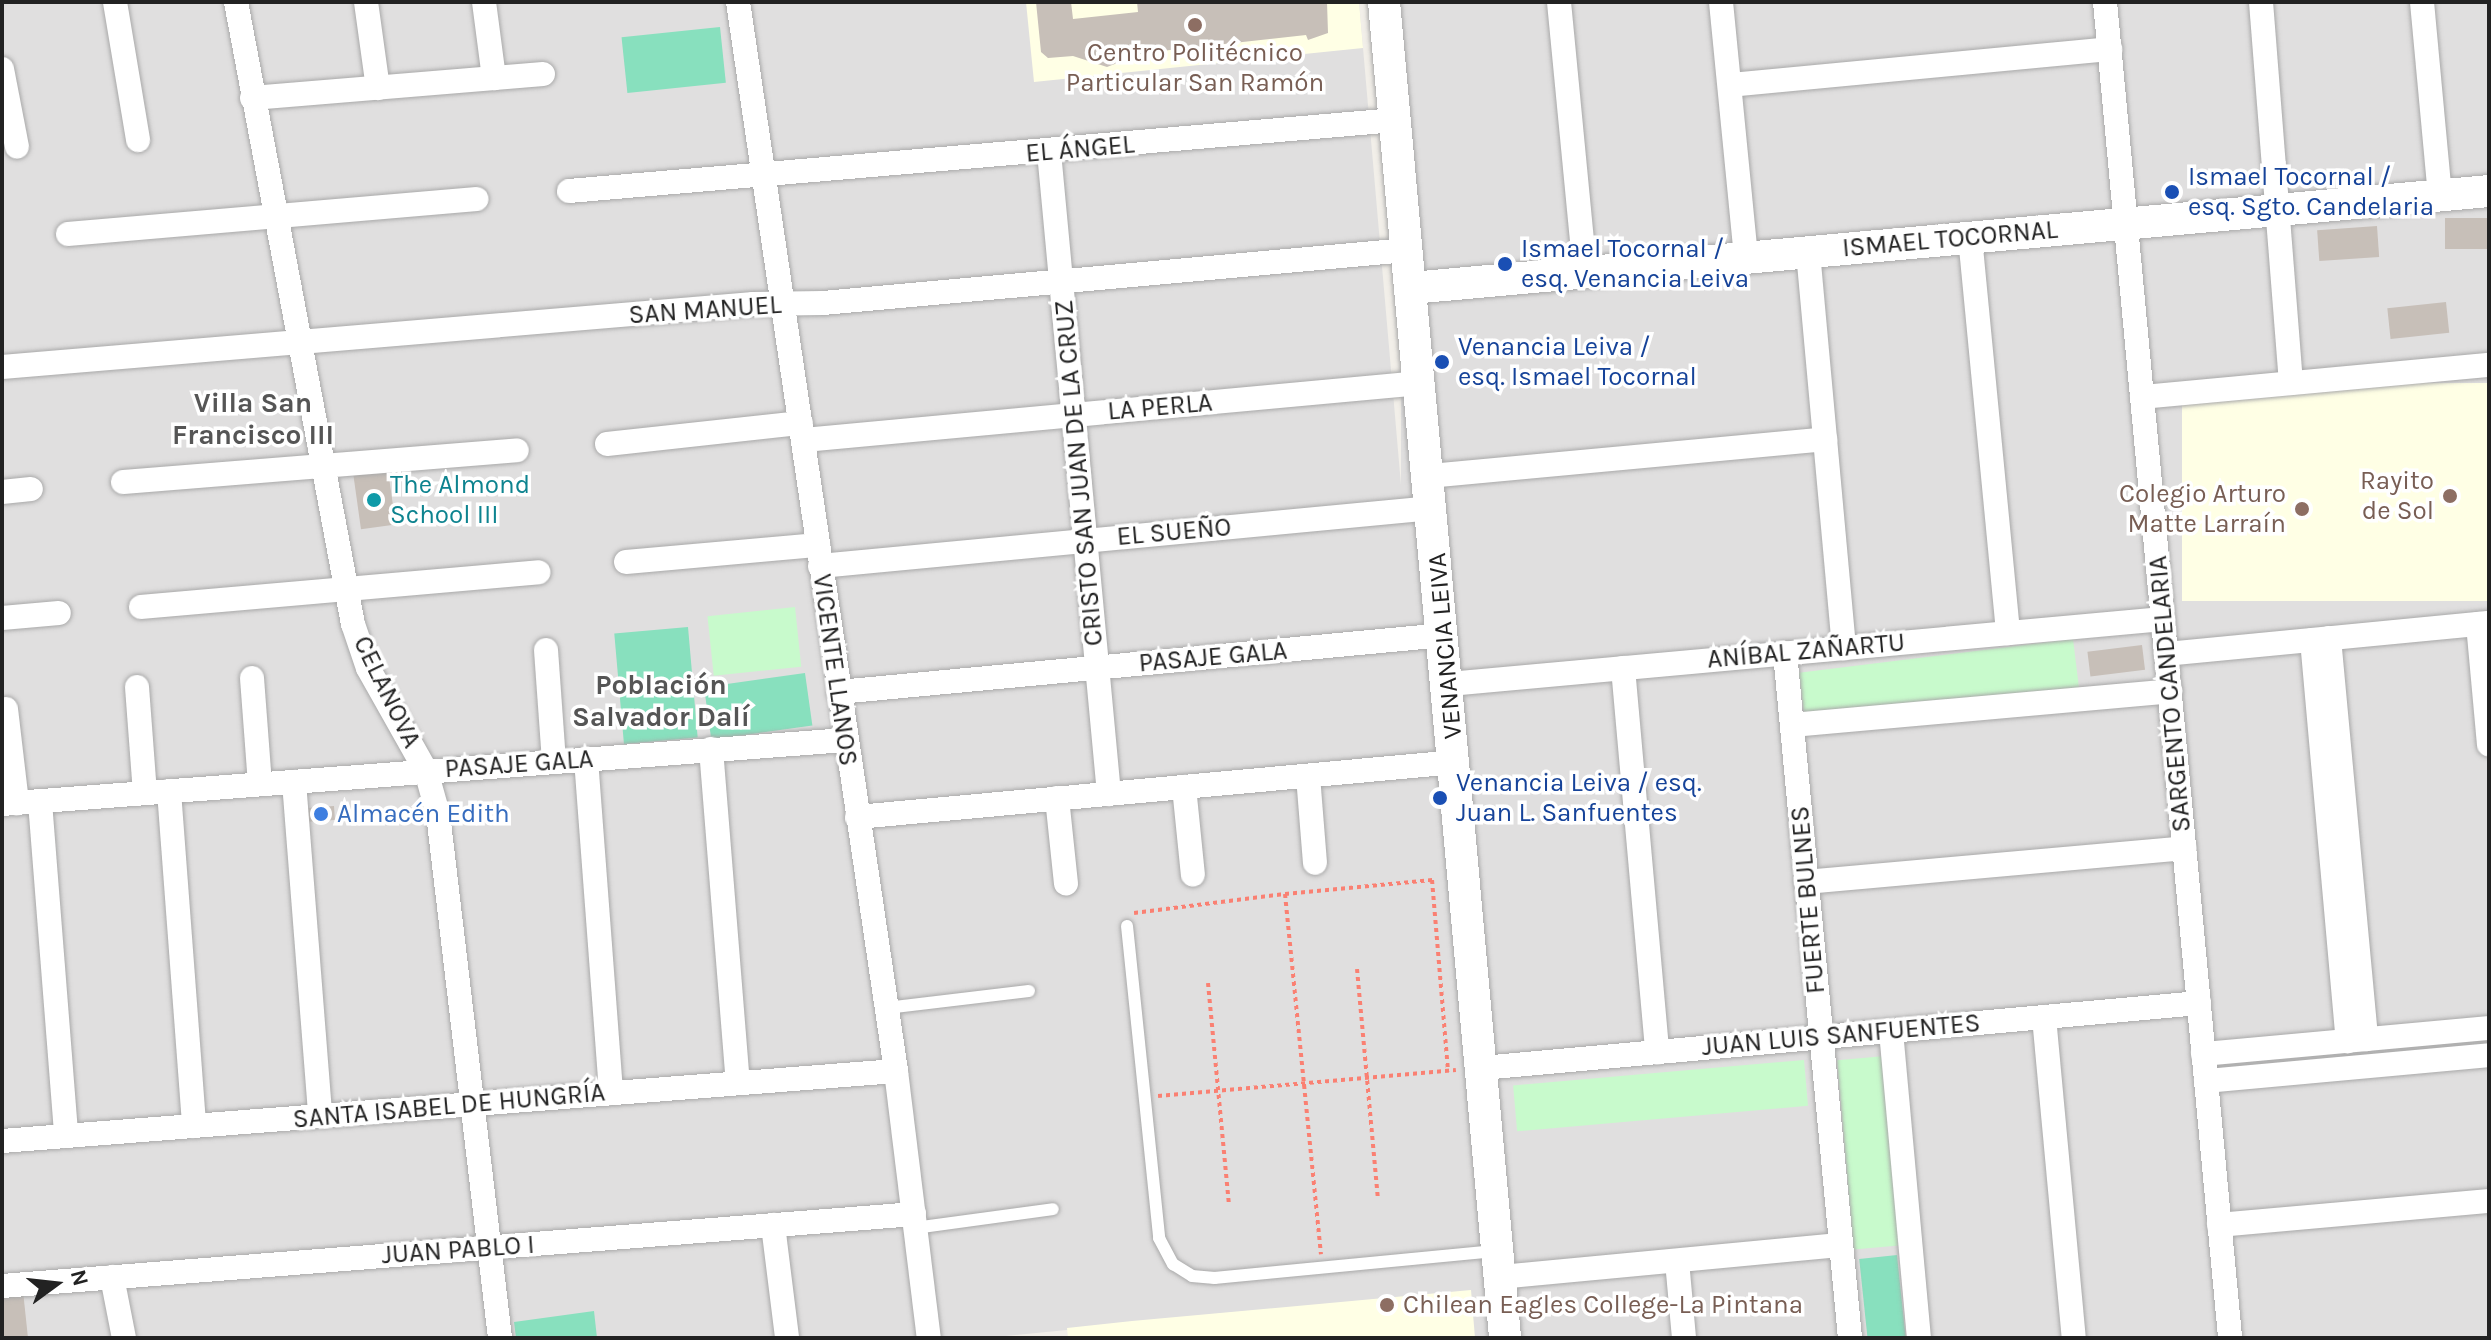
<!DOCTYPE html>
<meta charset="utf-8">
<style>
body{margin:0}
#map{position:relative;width:2491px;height:1340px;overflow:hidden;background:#f2efe9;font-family:Karla,sans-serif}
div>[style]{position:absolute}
.residential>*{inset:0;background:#e0dfdf;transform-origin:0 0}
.education>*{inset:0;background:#ffffe5;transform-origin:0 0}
.park>*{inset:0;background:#c8facc;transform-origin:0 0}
.pitch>*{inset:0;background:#88e0be;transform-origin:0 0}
.building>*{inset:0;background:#c7bfb8;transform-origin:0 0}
.path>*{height:4px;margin-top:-2px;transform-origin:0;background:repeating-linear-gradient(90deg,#fa8072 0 4px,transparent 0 8px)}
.roads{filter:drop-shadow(0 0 2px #a9a9a9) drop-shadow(0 0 2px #a9a9a9)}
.service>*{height:12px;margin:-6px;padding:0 6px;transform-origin:6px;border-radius:6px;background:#fff}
.minor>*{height:24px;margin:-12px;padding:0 12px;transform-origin:12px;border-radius:12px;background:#fff}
.tertiary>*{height:32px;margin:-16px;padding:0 16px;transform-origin:16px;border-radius:16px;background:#fff}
.dots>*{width:22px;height:22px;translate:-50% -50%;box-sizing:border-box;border:4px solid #fff;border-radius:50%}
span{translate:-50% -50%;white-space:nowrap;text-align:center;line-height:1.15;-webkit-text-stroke:7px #fff;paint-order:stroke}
.education-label{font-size:26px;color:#785e54}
.right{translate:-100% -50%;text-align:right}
.left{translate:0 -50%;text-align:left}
.street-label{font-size:26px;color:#222}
.transit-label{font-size:26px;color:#164399}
.culture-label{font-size:26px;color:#0d838f}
.shop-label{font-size:26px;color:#366cbe}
.neighbourhood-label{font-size:28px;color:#555;font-weight:700}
.frame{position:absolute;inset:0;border:4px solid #222;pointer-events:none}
.north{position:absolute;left:16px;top:1244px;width:80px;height:80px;-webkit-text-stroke:6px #fff;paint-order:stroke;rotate:75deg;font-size:22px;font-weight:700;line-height:32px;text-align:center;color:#222}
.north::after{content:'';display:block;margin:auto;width:28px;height:36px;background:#222;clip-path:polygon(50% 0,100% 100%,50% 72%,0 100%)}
</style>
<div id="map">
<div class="residential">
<div style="clip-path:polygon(2px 2px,1359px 2px,1471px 1290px,986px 1338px,2px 1338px)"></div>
<div style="left:1401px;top:2px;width:1088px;height:1342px"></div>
</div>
<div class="education">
<div style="clip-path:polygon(1026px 2px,1359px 2px,1363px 48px,1034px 82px)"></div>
<div style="left:2489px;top:383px;width:218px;height:307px;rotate:90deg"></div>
<div style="clip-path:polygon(1471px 1290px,1475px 1338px,1068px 1338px,1067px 1328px,1132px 1321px)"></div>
</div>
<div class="park">
<div style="left:795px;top:607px;width:60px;height:88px;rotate:84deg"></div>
<div style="left:2073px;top:639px;width:52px;height:276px;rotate:83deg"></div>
<div style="left:1885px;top:1056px;width:190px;height:48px;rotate:85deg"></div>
<div style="left:1804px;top:1060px;width:46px;height:292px;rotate:85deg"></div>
</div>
<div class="pitch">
<div style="left:720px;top:27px;width:56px;height:99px;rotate:84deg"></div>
<div style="left:688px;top:627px;width:111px;height:74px;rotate:85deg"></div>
<div style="left:805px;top:673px;width:53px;height:102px;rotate:82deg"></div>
<div style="left:1897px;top:1255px;width:83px;height:38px;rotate:84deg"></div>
<div style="clip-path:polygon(594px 1311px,597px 1338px,516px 1338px,514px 1322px)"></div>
</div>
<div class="building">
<div style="clip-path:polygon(1036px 2px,1071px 2px,1073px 19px,1138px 12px,1137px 2px,1327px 2px,1328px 33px,1308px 40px,1306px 35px,1143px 53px,1107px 67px,1073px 56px,1048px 58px,1041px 52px)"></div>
<div style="left:2489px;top:218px;width:31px;height:44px;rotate:90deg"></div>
<div style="left:2377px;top:226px;width:31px;height:60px;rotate:86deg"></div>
<div style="left:2446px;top:302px;width:31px;height:59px;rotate:84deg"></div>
<div style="left:388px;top:470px;width:55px;height:35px;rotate:82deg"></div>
<div style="left:2142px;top:645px;width:25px;height:55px;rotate:83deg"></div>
<div style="left:334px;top:806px;width:14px;height:27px;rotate:86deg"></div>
<div style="clip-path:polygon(23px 1291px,28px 1338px,2px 1338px,2px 1293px)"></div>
</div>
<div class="path">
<div style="left:1285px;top:894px;width:148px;rotate:-5.4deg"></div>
<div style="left:1432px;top:880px;width:192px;rotate:85.2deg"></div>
<div style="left:1134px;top:913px;width:152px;rotate:-7.2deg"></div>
<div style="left:1285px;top:894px;width:362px;rotate:84.3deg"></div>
<div style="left:1357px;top:969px;width:230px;rotate:84.8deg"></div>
<div style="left:1208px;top:983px;width:223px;rotate:84.6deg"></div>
<div style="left:1158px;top:1096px;width:299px;rotate:-5deg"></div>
</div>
<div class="roads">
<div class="service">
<div style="left:1127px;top:926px;width:314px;rotate:84.1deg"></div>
<div style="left:1159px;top:1238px;width:30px;rotate:62deg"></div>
<div style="left:1173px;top:1264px;width:22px;rotate:32deg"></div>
<div style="left:1192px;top:1276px;width:23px;rotate:5deg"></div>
<div style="left:1215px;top:1278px;width:283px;rotate:-5.5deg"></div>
<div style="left:886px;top:1008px;width:144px;rotate:-6.8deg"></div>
<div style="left:915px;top:1228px;width:139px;rotate:-7.8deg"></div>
</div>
<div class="minor">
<div style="left:115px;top:2px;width:140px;rotate:80.5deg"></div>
<div style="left:236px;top:2px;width:633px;rotate:79.35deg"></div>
<div style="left:353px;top:624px;width:46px;rotate:71.2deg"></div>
<div style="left:368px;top:668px;width:118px;rotate:60.6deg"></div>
<div style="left:426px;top:771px;width:45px;rotate:74.4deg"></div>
<div style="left:438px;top:814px;width:528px;rotate:83.25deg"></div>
<div style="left:366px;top:2px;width:87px;rotate:82.1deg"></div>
<div style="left:484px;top:2px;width:77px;rotate:82.5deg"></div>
<div style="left:738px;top:2px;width:1081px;rotate:81.59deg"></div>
<div style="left:896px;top:1071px;width:269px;rotate:83deg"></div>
<div style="left:1559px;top:2px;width:271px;rotate:84.5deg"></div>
<div style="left:1721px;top:2px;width:257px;rotate:84.4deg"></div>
<div style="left:2105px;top:2px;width:1342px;rotate:84.65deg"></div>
<div style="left:2261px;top:2px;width:382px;rotate:85.5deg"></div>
<div style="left:2422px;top:2px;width:195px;rotate:84.7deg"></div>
<div style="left:2px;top:69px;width:79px;rotate:79.1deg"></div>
<div style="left:1730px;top:85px;width:382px;rotate:-5.4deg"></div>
<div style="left:252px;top:98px;width:292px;rotate:-4.7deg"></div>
<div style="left:1049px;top:152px;width:645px;rotate:84.66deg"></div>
<div style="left:569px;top:191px;width:829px;rotate:-4.91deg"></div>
<div style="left:68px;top:234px;width:410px;rotate:-4.9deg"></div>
<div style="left:1970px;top:237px;width:398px;rotate:84.5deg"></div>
<div style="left:1808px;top:252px;width:398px;rotate:84.8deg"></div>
<div style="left:2px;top:367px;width:754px;rotate:-4.8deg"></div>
<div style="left:753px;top:304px;width:70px;rotate:-0.8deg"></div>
<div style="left:823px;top:303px;width:587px;rotate:-5.18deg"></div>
<div style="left:2142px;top:397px;width:348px;rotate:-5.3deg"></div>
<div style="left:804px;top:440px;width:619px;rotate:-5.29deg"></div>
<div style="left:607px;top:444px;width:195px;rotate:-6.2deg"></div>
<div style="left:1429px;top:476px;width:398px;rotate:-5.3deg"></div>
<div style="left:123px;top:482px;width:395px;rotate:-4.6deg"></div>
<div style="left:2px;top:492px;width:29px;rotate:-6deg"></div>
<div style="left:626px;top:562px;width:193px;rotate:-5.1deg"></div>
<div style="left:820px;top:566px;width:615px;rotate:-5.41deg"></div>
<div style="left:141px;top:607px;width:399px;rotate:-5deg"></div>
<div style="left:2px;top:618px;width:57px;rotate:-5deg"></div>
<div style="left:2478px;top:624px;width:121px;rotate:84.8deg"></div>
<div style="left:2329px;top:638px;width:403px;rotate:84.7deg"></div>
<div style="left:2312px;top:640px;width:403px;rotate:84.9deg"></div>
<div style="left:546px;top:650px;width:111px;rotate:85.9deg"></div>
<div style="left:1785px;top:653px;width:688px;rotate:84.58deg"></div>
<div style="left:2166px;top:654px;width:324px;rotate:-5.5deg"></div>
<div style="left:1623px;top:668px;width:386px;rotate:84.9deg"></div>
<div style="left:252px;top:678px;width:106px;rotate:85.7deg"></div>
<div style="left:1449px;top:684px;width:717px;rotate:-5.2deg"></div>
<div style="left:137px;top:687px;width:106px;rotate:85.7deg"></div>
<div style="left:839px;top:692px;width:608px;rotate:-5.38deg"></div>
<div style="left:6px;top:709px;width:95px;rotate:83.3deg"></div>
<div style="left:1792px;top:725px;width:380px;rotate:-5.1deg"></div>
<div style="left:711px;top:749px;width:335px;rotate:85.4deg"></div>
<div style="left:586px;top:759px;width:335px;rotate:85.7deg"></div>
<div style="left:1308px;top:776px;width:87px;rotate:85.4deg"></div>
<div style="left:294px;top:782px;width:335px;rotate:85.5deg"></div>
<div style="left:1184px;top:787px;width:88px;rotate:84.2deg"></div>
<div style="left:169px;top:791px;width:336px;rotate:85.7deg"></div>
<div style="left:1057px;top:798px;width:86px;rotate:84deg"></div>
<div style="left:40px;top:802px;width:335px;rotate:85.5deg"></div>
<div style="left:2px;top:804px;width:845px;rotate:-4.34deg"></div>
<div style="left:857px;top:817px;width:602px;rotate:-5.25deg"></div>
<div style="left:1806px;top:882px;width:380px;rotate:-5.1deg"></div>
<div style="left:2044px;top:1017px;width:322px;rotate:84.7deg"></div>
<div style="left:1891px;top:1031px;width:308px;rotate:84.8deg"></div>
<div style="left:2203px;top:1054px;width:287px;rotate:-5.2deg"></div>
<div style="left:1482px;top:1068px;width:720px;rotate:-5.18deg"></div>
<div style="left:2206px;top:1081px;width:284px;rotate:-5.2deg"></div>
<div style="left:2px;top:1141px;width:897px;rotate:-4.48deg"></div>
<div style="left:773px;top:1225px;width:114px;rotate:82.9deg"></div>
<div style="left:2219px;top:1225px;width:271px;rotate:-5.1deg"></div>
<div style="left:1677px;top:1261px;width:77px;rotate:84.8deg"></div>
<div style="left:112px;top:1277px;width:62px;rotate:78.9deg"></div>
<div style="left:1500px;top:1277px;width:342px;rotate:-5.4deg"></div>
<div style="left:2px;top:1286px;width:915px;rotate:-4.51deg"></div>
</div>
<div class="tertiary">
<div style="left:1384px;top:2px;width:1341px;rotate:84.82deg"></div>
<div style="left:1411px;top:288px;width:1082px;rotate:-5.14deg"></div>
</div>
</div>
<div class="dots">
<div style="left:1195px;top:25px;background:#8d6e63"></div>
<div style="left:2172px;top:192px;background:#1a4fb4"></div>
<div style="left:1505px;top:264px;background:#1a4fb4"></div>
<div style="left:1442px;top:362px;background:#1a4fb4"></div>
<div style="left:2450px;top:496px;background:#8d6e63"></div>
<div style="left:374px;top:500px;background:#0f9aa8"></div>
<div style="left:2302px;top:509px;background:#8d6e63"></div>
<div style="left:1440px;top:798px;background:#1a4fb4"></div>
<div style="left:321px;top:814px;background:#3f7fe0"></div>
<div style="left:1387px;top:1305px;background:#8d6e63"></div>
</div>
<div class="education-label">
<span style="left:1195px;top:68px">Centro Politécnico<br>Particular San Ramón</span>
<span class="right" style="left:2434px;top:496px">Rayito<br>de Sol</span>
<span class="right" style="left:2286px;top:509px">Colegio Arturo<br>Matte Larraín</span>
<span class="left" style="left:1403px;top:1305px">Chilean Eagles College-La Pintana</span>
</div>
<div class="street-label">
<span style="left:1080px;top:149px;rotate:-5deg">EL ÁNGEL</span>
<span style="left:1950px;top:239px;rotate:-5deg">ISMAEL TOCORNAL</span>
<span style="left:705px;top:310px;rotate:-4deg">SAN MANUEL</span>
<span style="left:1160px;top:407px;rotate:-5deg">LA PERLA</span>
<span style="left:1079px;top:473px;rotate:-95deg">CRISTO SAN JUAN DE LA CRUZ</span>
<span style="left:1174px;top:532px;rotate:-5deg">EL SUEÑO</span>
<span style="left:1445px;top:646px;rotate:-95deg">VENANCIA LEIVA</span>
<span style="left:1806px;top:651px;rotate:-5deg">ANÍBAL ZAÑARTU</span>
<span style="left:1213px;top:657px;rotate:-5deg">PASAJE GALA</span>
<span style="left:835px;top:670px;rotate:82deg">VICENTE LLANOS</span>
<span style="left:387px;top:692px;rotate:64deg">CELANOVA</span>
<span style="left:2170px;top:694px;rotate:-95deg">SARGENTO CANDELARIA</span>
<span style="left:519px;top:764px;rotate:-4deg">PASAJE GALA</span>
<span style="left:1808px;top:900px;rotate:-95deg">FUERTE BULNES</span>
<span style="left:1841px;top:1035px;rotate:-5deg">JUAN LUIS SANFUENTES</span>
<span style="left:449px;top:1106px;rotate:-5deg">SANTA ISABEL DE HUNGRÍA</span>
<span style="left:458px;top:1250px;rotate:-4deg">JUAN PABLO I</span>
</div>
<div class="transit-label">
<span class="left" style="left:2188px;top:192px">Ismael Tocornal /<br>esq. Sgto. Candelaria</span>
<span class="left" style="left:1521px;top:264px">Ismael Tocornal /<br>esq. Venancia Leiva</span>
<span class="left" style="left:1458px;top:362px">Venancia Leiva /<br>esq. Ismael Tocornal</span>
<span class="left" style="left:1456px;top:798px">Venancia Leiva / esq.<br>Juan L. Sanfuentes</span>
</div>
<div class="culture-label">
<span class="left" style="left:390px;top:500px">The Almond<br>School III</span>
</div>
<div class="shop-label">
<span class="left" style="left:337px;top:814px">Almacén Edith</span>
</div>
<div class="neighbourhood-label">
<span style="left:253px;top:419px">Villa San<br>Francisco III</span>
<span style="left:661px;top:701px">Población<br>Salvador Dalí</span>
</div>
<div class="frame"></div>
<div class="north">N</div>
</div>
